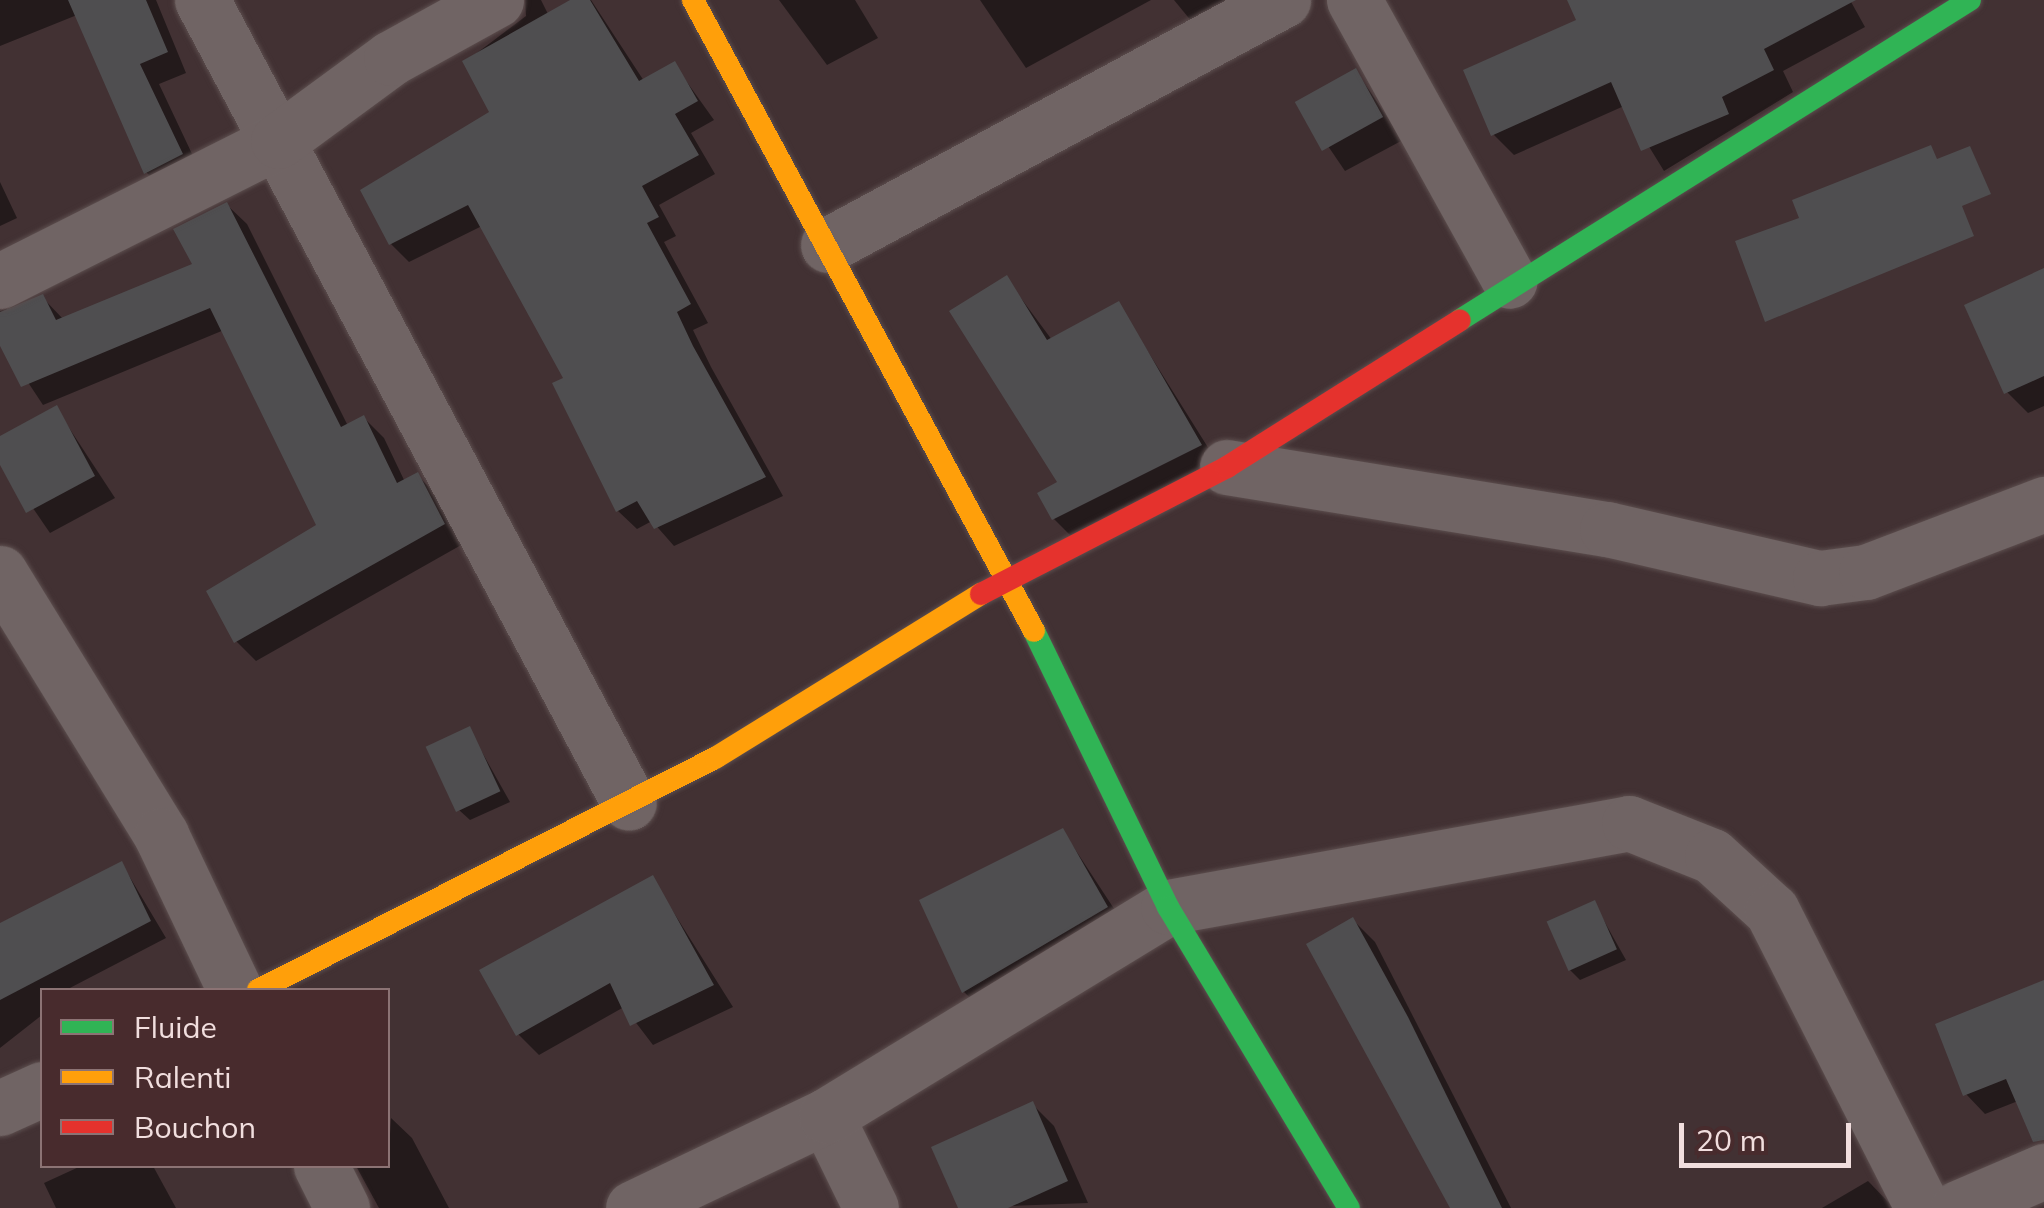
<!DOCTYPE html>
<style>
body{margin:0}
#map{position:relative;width:2044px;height:1208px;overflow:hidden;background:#423133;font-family:Mulish,sans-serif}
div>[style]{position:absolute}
.shadow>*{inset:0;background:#0007}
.building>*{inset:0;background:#4f4e50;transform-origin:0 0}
.roads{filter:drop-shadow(0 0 2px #5c4e4e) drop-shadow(0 0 2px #5c4e4e)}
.street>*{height:55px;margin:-27.5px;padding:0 27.5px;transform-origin:27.5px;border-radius:27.5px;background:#706464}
.fast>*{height:22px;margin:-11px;padding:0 11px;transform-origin:11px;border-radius:11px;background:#30b455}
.slow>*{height:22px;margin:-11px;padding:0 11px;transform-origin:11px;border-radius:11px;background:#ff9f0a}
.jam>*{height:22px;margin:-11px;padding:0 11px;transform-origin:11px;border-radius:11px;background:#e5322d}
span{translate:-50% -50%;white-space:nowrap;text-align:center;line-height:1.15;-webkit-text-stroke:9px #482b2d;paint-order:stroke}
.legend{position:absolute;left:40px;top:988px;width:350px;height:180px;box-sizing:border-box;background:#482b2d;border:2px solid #8c7374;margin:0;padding:12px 18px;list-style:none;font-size:30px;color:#f1dede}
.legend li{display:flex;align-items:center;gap:20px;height:50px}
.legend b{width:50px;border:2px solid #8c7374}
.scale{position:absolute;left:1679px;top:1123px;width:172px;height:45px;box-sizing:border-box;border:5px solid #f1dede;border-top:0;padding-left:12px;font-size:30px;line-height:35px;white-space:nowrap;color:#f1dede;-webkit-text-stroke:8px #482b2d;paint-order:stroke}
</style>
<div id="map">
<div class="shadow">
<div style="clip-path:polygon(0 0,156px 0,186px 73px,159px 84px,202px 175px,166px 192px,146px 172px,77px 15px,0 46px)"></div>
<div style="clip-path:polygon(525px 0,541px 0,549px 16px,591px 0,644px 81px,674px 64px,714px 120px,691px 133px,715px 174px,659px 205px,676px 236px,664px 242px,708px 323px,693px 330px,711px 367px,783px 496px,674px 546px,652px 521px,637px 529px,618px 511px,556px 384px,567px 379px,482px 226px,409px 262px,391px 244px,493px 112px,465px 62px,526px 16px)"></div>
<div style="clip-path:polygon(779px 0,855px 0,878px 38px,827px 65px)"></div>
<div style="clip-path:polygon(980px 0,1151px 0,1026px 68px)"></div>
<div style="clip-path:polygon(1174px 0,1244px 0,1206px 39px)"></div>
<div style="clip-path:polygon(1570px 0,1850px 0,1865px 27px,1783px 71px,1793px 92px,1664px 171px,1624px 106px,1514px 155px,1493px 134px,1580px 21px)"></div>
<div style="clip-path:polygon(1356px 71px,1403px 140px,1345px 171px,1298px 102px)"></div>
<div style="clip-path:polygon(0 182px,17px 218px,0 226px)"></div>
<div style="clip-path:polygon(227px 205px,247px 224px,348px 426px,364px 418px,384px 438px,405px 482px,417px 475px,437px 495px,463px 544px,256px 661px,236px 641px,319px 526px,224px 330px,43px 405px,0 340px,0 311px,42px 297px,64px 320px,195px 266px)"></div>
<div style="clip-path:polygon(2044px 271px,2044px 406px,2028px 413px,2007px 392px)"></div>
<div style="clip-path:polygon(1006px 278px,1052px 340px,1118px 304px,1219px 465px,1073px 538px,1054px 519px,1061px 483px)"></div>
<div style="clip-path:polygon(56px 408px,115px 498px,50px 533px,0 460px,0 438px)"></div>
<div style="clip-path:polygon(469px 729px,510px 802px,470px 820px,459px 810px)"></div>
<div style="clip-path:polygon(1063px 831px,1128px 930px,986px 1013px,964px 992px)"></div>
<div style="clip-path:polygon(122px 864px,166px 938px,66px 990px,42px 990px,42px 1015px,0 1048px,0 926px)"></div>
<div style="clip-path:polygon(652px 878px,733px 1007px,653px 1045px,624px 1007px,539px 1055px,518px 1034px)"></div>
<div style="clip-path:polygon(1594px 903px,1626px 960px,1580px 980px,1569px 969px)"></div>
<div style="clip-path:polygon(1353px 920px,1375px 942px,1511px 1208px,1452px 1208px)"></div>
<div style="clip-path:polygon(2044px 982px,2044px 1126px,2018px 1101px,1985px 1114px,1966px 1094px)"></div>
<div style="clip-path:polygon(1032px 1104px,1054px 1126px,1088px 1203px,961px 1208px)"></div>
<div style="clip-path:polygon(391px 1118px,412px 1138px,449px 1208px,379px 1208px,356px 1166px,388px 1166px)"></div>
<div style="clip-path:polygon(81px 1166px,153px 1166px,176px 1208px,56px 1208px,44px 1183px)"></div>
<div style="clip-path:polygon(1868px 1181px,1894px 1208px,1822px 1208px)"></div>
</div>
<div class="building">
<div style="clip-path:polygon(68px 0,146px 0,168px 52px,140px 64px,183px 154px,144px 174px)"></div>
<div style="clip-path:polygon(570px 0,590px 0,639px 81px,675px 61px,698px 101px,675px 114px,699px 155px,642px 186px,659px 217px,647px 223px,691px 304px,677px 312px,693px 346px,766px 477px,654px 529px,637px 501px,616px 512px,552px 383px,563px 378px,468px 205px,389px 245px,360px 190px,489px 112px,462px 61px)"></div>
<div style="clip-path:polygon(1567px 0,1856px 0,1764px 49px,1774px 70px,1722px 97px,1729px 114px,1641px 151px,1611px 82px,1491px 136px,1463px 70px,1576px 20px)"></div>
<div style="left:1356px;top:68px;width:56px;height:70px;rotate:61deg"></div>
<div style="clip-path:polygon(1931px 145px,1937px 159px,1970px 146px,1991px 194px,1962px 206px,1974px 236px,1765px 322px,1735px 241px,1799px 218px,1792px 200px)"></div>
<div style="clip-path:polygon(227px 202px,341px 427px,364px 415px,397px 483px,418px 472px,445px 524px,234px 643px,206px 591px,316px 525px,210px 308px,21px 387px,0 346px,0 312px,43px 294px,56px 320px,192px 264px,173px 229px)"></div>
<div style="clip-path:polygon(2044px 268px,2044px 376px,2004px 394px,1964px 305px)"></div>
<div style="clip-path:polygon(1007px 275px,1047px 340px,1119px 301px,1202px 445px,1052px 520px,1037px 493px,1057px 482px,949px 311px)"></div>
<div style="clip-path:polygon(57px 405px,95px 476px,26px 513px,0 465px,0 436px)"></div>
<div style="left:470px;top:726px;width:72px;height:49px;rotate:65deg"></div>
<div style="clip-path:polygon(1063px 828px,1108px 907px,962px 993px,919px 900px)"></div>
<div style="clip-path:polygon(122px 861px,151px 921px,0 1000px,0 923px)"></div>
<div style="clip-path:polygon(653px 875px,714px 985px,630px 1026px,610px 983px,516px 1036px,479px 970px)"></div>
<div style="left:1595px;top:900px;width:54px;height:53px;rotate:66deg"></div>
<div style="clip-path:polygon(1353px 917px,1408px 1017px,1502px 1208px,1450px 1208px,1306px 944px)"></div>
<div style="clip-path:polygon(2044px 980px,2044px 1140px,2033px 1142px,2006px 1079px,1963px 1096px,1935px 1024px)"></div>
<div style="clip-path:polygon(1033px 1101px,1068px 1181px,1008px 1208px,958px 1208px,931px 1147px)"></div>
</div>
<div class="roads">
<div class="street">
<div style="left:202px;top:0;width:909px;rotate:62deg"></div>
<div style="left:1354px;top:0;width:321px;rotate:61deg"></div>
<div style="left:828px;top:245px;width:517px;rotate:-28.3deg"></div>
<div style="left:0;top:281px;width:311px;rotate:-26.7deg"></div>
<div style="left:278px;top:141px;width:140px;rotate:-36.3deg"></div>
<div style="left:391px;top:58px;width:120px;rotate:-28.9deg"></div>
<div style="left:1227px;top:467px;width:385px;rotate:9.3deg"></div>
<div style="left:1607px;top:529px;width:219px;rotate:13deg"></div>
<div style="left:1820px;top:578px;width:46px;rotate:-7.4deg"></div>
<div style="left:1866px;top:572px;width:191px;rotate:-20.9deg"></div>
<div style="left:0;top:573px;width:308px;rotate:58.4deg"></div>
<div style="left:161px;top:835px;width:172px;rotate:64.5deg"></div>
<div style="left:0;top:1108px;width:46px;rotate:-24.3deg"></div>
<div style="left:826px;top:1116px;width:102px;rotate:63.9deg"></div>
<div style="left:321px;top:1166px;width:47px;rotate:63.4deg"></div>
<div style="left:633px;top:1208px;width:214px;rotate:-25.5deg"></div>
<div style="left:826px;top:1116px;width:401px;rotate:-31.4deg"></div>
<div style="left:1168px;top:907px;width:469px;rotate:-10.3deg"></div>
<div style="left:1629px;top:823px;width:89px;rotate:21.7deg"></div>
<div style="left:1712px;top:856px;width:81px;rotate:42.5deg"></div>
<div style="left:1772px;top:911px;width:333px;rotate:63.1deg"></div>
<div style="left:1958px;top:1208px;width:94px;rotate:-23.3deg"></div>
</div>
<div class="fast">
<div style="left:1460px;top:320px;width:602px;rotate:-32.11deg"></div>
<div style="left:1034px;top:631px;width:307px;rotate:64.1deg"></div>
<div style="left:1168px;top:907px;width:351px;rotate:59deg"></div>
</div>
<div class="slow">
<div style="left:693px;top:0;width:717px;rotate:61.61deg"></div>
<div style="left:258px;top:990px;width:513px;rotate:-26.92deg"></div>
<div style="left:715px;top:758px;width:312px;rotate:-31.7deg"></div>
</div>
<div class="jam">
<div style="left:981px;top:594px;width:277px;rotate:-27.3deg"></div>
<div style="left:1227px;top:467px;width:275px;rotate:-32.2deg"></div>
</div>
</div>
<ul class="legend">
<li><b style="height:12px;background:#30b455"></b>Fluide</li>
<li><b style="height:12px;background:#ff9f0a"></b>Ralenti</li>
<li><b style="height:12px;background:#e5322d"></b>Bouchon</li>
</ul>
<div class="scale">20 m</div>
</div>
